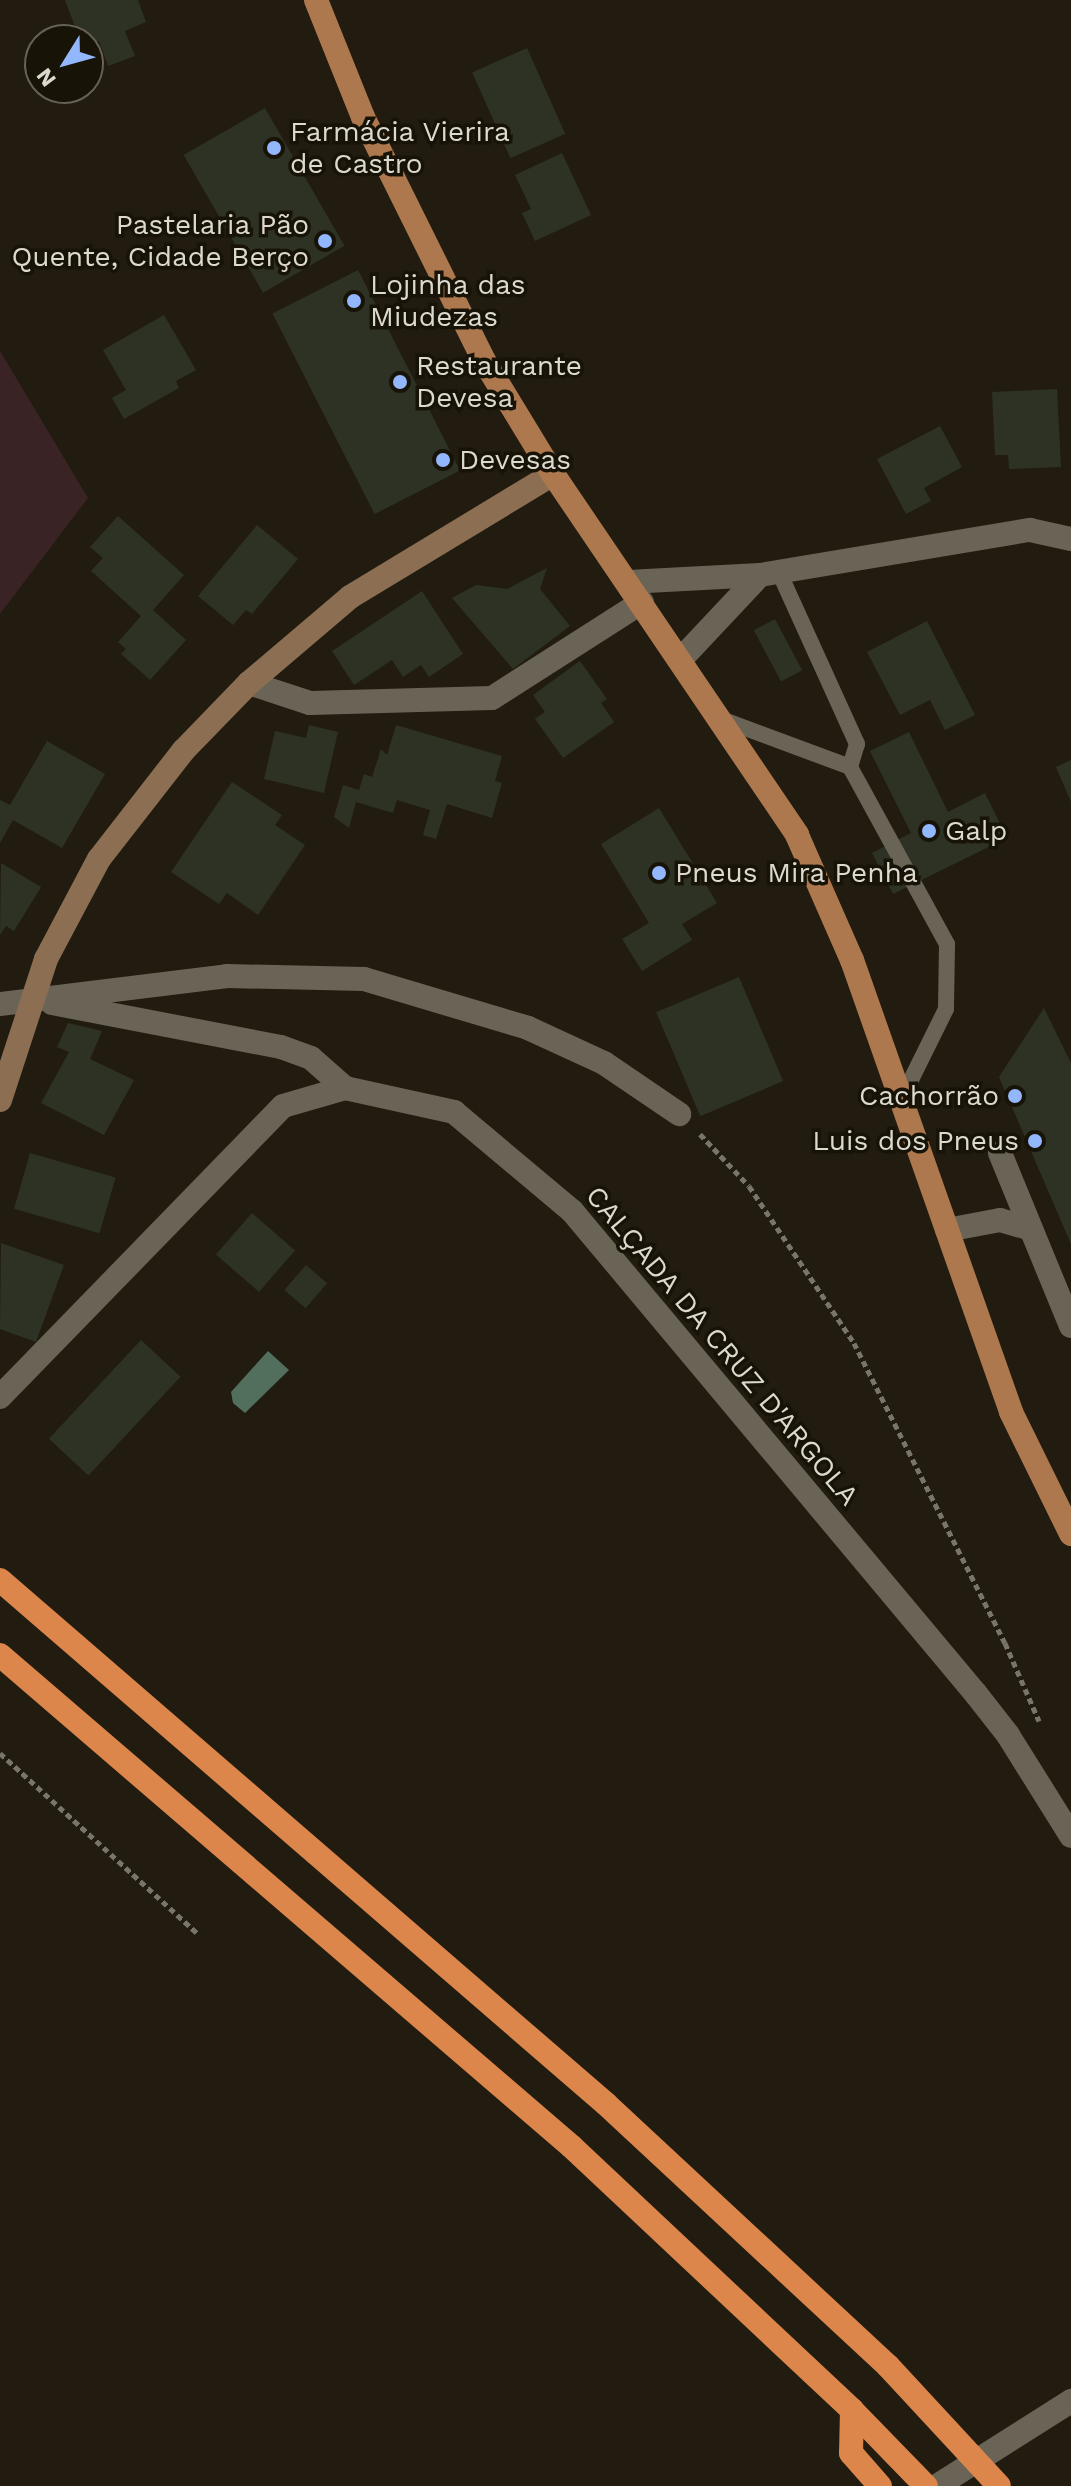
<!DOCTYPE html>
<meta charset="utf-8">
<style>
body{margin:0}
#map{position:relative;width:1071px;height:2486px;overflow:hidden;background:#211c0f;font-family:"Work Sans",sans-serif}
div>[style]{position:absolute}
.green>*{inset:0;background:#392324}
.water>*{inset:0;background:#526f5e}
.building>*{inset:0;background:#2d3224;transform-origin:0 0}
.path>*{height:5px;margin-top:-2.5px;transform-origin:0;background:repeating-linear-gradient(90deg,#79756a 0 6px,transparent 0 10px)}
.lane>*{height:16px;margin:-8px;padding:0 8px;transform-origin:8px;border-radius:8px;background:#6a6456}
.street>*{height:24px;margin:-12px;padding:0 12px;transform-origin:12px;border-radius:12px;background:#6a6456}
.secondary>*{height:24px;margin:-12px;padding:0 12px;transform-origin:12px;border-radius:12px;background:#8c6e53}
.primary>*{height:24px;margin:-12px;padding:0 12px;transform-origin:12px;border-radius:12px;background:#ae784f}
.highway>*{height:24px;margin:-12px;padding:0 12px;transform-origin:12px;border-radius:12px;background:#dc864b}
.dots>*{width:22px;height:22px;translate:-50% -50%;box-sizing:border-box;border:4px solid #181307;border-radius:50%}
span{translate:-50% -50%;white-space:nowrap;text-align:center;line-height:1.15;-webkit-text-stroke:7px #181307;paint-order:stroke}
.poi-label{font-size:28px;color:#dcd9d0}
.left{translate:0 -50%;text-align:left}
.right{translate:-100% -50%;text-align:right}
.street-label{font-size:28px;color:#dcd9d0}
.north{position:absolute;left:24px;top:24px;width:80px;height:80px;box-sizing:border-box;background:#181307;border:2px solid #666257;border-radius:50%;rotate:233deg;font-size:22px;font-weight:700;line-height:32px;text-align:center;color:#dcd9d0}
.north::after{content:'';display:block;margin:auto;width:28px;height:36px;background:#93b7fd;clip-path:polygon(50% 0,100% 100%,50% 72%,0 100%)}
</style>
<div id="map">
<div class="green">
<div style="clip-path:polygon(0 351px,88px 498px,0 614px)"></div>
</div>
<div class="water">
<div style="clip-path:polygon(268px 1351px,289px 1370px,245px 1413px,233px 1403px,231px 1392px)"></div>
</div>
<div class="building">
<div style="clip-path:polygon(65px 0,138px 0,146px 22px,125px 31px,135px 56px,108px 66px,99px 41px,88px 45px,88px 40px,80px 40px)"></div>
<div style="left:527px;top:48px;width:94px;height:60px;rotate:66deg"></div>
<div style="left:265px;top:108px;width:159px;height:94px;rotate:60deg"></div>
<div style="clip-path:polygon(562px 153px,591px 215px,535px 241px,522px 213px,531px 209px,515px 175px)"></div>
<div style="left:358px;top:270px;width:225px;height:96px;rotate:63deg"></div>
<div style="clip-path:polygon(164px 315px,196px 370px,176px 381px,179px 388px,124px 419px,112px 398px,126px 390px,103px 350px)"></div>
<div style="clip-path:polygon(1057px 389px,1061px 467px,1009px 469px,1008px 455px,995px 455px,992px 392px)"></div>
<div style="clip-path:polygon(940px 426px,962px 467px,924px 488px,931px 501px,906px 514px,877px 459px)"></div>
<div style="clip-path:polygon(118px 516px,184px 575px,153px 610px,186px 640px,150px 680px,121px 654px,126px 649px,118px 642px,141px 616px,91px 571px,103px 558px,90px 547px)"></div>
<div style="clip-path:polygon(257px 525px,298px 559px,252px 614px,246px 610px,233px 625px,198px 596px)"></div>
<div style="clip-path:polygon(547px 568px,540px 589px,570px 626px,513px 669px,452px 598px,476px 585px,507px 589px)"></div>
<div style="clip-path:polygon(422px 591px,463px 654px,429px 677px,421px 665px,403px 677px,392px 660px,354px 685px,332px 651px)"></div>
<div style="left:775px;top:619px;width:58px;height:24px;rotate:62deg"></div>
<div style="clip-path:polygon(927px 621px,975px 715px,945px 730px,930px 700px,900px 715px,867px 652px)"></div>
<div style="clip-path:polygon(580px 661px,607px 699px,601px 703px,614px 722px,563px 758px,535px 719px,545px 712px,533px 695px)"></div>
<div style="clip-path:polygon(309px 725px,338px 732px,324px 793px,264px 779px,275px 731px,306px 738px)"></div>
<div style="clip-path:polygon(396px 725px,502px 756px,495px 781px,502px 783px,492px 818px,447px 804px,436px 839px,423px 835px,430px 810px,397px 800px,393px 813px,356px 802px,349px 828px,334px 817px,343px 785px,359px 790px,364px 774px,372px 777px,381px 749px,387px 755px)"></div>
<div style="clip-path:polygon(909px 732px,948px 812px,985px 793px,1007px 838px,893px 894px,872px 853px,911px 833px,870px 751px)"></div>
<div style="clip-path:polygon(47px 741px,105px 774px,62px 848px,13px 820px,0 843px,0 800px,10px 805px)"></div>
<div style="clip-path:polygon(1071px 760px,1071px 802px,1056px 767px)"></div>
<div style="clip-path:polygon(232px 782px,282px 815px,275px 825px,305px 845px,258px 915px,227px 893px,219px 904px,171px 872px)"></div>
<div style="clip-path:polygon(659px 808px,717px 903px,682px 924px,692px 940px,642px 971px,622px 939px,649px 923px,601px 844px)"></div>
<div style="clip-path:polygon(1px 863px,41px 887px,14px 931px,6px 926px,0 935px)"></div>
<div style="left:739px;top:977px;width:113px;height:90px;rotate:67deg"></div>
<div style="clip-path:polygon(1044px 1008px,1071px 1063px,1071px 1244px,999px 1077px)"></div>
<div style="clip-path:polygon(68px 1023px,102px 1031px,90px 1059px,134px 1080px,104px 1135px,41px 1103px,69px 1052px,57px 1047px)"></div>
<div style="left:30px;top:1153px;width:89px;height:58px;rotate:16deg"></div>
<div style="left:252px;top:1213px;width:57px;height:55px;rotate:41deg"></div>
<div style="clip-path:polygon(1px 1243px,64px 1265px,36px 1342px,0 1329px)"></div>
<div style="left:306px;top:1265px;width:28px;height:33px;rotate:41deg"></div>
<div style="left:141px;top:1340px;width:54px;height:135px;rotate:43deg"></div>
</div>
<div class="path">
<div style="left:700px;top:1134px;width:71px;rotate:46.7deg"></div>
<div style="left:749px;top:1186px;width:189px;rotate:56.2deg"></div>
<div style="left:854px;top:1343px;width:336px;rotate:63.3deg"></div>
<div style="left:1005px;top:1643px;width:85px;rotate:66.4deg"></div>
<div style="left:0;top:1753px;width:267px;rotate:42.4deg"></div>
</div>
<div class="lane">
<div style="left:779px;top:572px;width:189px;rotate:65.6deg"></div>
<div style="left:857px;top:744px;width:24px;rotate:107deg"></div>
<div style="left:721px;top:719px;width:138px;rotate:20.4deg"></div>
<div style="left:850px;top:767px;width:202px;rotate:61.3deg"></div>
<div style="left:947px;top:944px;width:65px;rotate:90.9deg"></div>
<div style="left:946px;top:1009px;width:102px;rotate:116.3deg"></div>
</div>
<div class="street">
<div style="left:628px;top:582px;width:132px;rotate:-3deg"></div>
<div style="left:760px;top:575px;width:274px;rotate:-9.5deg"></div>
<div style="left:1030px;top:530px;width:42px;rotate:12.4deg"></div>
<div style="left:682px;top:658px;width:114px;rotate:-46.8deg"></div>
<div style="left:249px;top:683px;width:64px;rotate:18.2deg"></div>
<div style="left:310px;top:703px;width:182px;rotate:-1.6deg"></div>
<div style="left:492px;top:698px;width:178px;rotate:-32.6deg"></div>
<div style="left:52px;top:1003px;width:233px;rotate:10.9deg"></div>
<div style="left:281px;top:1047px;width:32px;rotate:20deg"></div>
<div style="left:311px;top:1058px;width:45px;rotate:41.4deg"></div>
<div style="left:0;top:1004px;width:229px;rotate:-7deg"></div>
<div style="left:227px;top:976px;width:137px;rotate:1.3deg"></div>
<div style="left:364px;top:979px;width:171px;rotate:16.6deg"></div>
<div style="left:528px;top:1028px;width:84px;rotate:24.7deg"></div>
<div style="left:604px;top:1063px;width:91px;rotate:34.2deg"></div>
<div style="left:1000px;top:1153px;width:187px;rotate:67.7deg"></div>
<div style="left:947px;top:1230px;width:54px;rotate:-10.7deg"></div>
<div style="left:1000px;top:1220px;width:32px;rotate:16deg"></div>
<div style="left:0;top:1397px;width:406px;rotate:-45.8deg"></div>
<div style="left:283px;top:1106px;width:65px;rotate:-16.2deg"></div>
<div style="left:345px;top:1088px;width:112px;rotate:12.4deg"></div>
<div style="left:454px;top:1112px;width:154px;rotate:40deg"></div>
<div style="left:572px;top:1211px;width:630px;rotate:50.09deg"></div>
<div style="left:976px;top:1694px;width:52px;rotate:52deg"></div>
<div style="left:1008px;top:1735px;width:119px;rotate:58deg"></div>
<div style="left:937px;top:2486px;width:159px;rotate:-32.4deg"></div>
</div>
<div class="secondary">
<div style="left:0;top:1100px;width:148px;rotate:-71.9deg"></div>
<div style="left:46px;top:959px;width:113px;rotate:-62.1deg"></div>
<div style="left:99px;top:859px;width:138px;rotate:-52.1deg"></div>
<div style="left:184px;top:750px;width:93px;rotate:-45.9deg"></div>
<div style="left:249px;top:683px;width:133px;rotate:-40.4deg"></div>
<div style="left:350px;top:597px;width:237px;rotate:-31.2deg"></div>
</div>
<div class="primary">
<div style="left:316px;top:0;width:126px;rotate:68.1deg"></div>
<div style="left:363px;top:117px;width:270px;rotate:63.6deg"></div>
<div style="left:483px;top:359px;width:135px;rotate:58.7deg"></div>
<div style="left:553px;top:474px;width:436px;rotate:55.9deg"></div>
<div style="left:797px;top:835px;width:137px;rotate:66.3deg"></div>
<div style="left:852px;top:960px;width:479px;rotate:70.6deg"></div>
<div style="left:1011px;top:1412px;width:136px;rotate:63.8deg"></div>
</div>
<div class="highway">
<div style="left:0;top:1580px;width:801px;rotate:40.85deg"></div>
<div style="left:606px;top:2104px;width:385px;rotate:42.9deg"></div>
<div style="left:888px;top:2366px;width:163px;rotate:47.2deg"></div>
<div style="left:0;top:1655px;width:754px;rotate:40.7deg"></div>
<div style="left:572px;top:2147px;width:384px;rotate:43.2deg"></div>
<div style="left:852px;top:2410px;width:106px;rotate:45.8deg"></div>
<div style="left:852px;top:2410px;width:43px;rotate:91.3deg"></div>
<div style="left:851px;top:2453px;width:44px;rotate:48.7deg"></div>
</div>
<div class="dots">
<div style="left:274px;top:148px;background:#93b7fd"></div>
<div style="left:325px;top:241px;background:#93b7fd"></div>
<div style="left:354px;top:301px;background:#93b7fd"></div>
<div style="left:400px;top:382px;background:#93b7fd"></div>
<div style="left:443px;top:460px;background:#93b7fd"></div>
<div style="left:929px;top:831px;background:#93b7fd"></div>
<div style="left:659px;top:873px;background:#93b7fd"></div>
<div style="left:1015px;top:1096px;background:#93b7fd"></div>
<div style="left:1035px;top:1141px;background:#93b7fd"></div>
</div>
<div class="poi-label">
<span class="left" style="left:290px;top:148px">Farmácia Vierira<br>de Castro</span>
<span class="right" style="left:309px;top:241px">Pastelaria Pão<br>Quente, Cidade Berço</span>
<span class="left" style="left:370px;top:301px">Lojinha das<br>Miudezas</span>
<span class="left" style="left:416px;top:382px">Restaurante<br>Devesa</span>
<span class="left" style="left:459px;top:460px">Devesas</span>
<span class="left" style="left:945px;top:831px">Galp</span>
<span class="left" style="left:675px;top:873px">Pneus Mira Penha</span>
<span class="right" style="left:999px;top:1096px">Cachorrão</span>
<span class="right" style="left:1019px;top:1141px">Luis dos Pneus</span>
</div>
<div class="street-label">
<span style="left:722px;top:1346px;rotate:50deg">CALÇADA DA CRUZ D'ARGOLA</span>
</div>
<div class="north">N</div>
</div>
